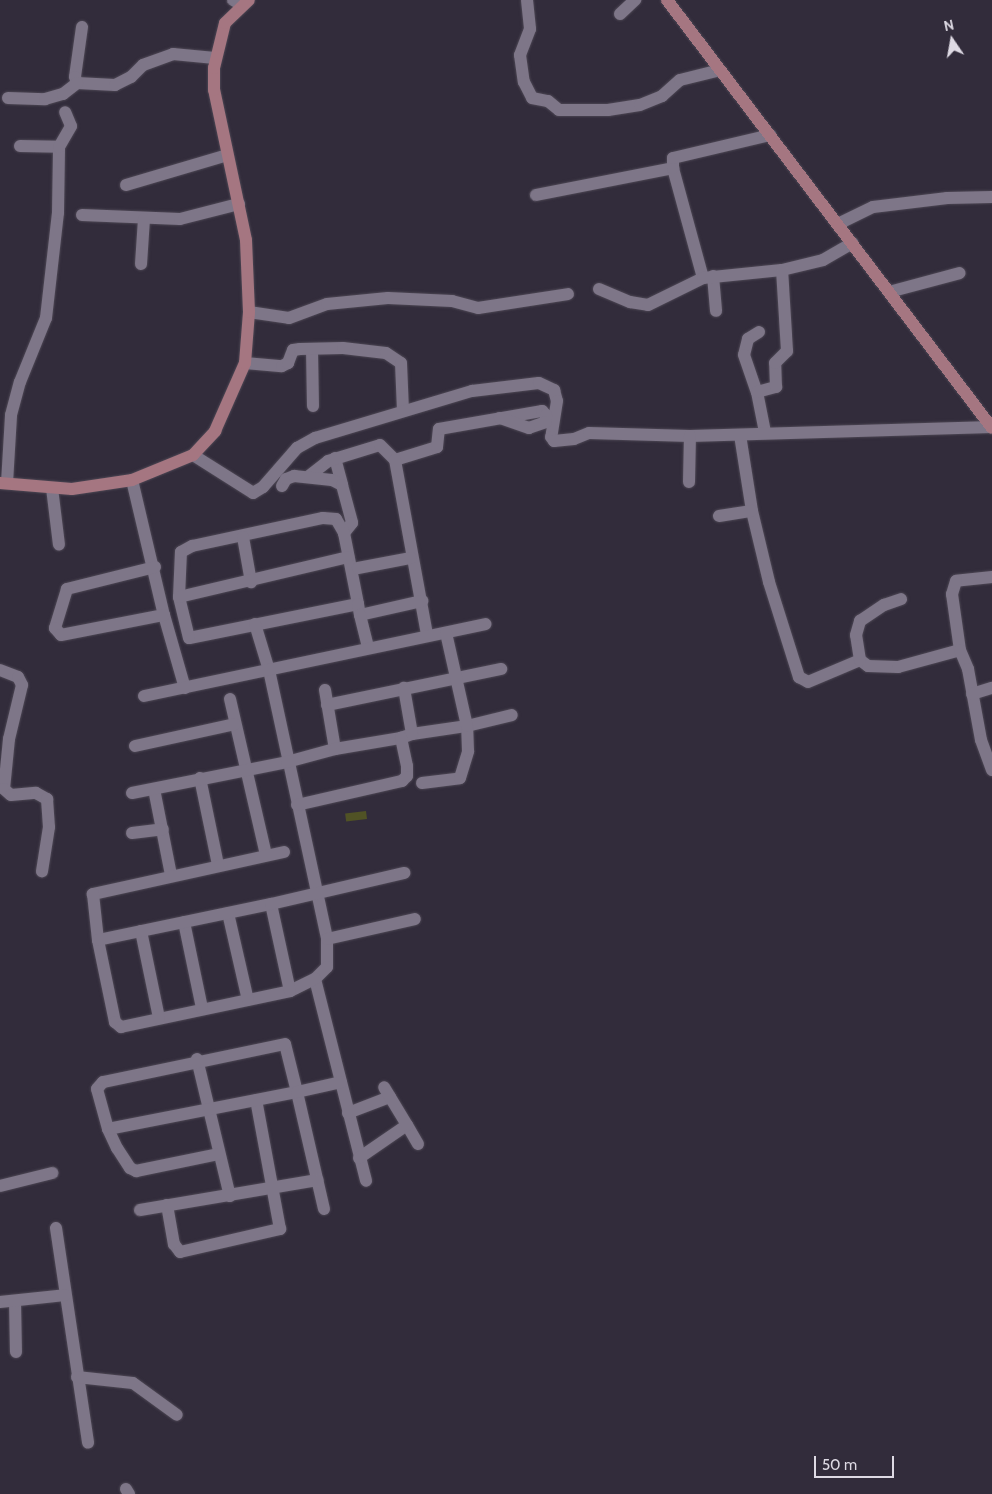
<!DOCTYPE html>
<style>
body{margin:0}
#map{position:relative;width:992px;height:1494px;overflow:hidden;background:#322c3b;font-family:Cabin,sans-serif}
div>[style]{position:absolute}
.green>*{inset:0;background:#505225;transform-origin:0 0}
.roads{filter:drop-shadow(0 0 1px #4d4754) drop-shadow(0 0 1px #4d4754)}
.street>*{height:12px;margin:-6px;padding:0 6px;transform-origin:6px;border-radius:6px;background:#7e7688}
.secondary>*{height:12px;margin:-6px;padding:0 6px;transform-origin:6px;border-radius:6px;background:#a57681}
span{translate:-50% -50%;white-space:nowrap;text-align:center;line-height:1.15;-webkit-text-stroke:4.5px #322c3b;paint-order:stroke}
.north{position:absolute;left:927px;top:15px;width:50px;height:50px;-webkit-text-stroke:4px #322c3b;paint-order:stroke;rotate:348deg;font-size:14px;font-weight:700;line-height:20px;text-align:center;color:#dedae4}
.north::after{content:'';display:block;margin:auto;width:18px;height:22px;background:#dedae4;clip-path:polygon(50% 0,100% 100%,50% 72%,0 100%)}
.scale{position:absolute;left:814px;top:1456px;width:80px;height:22px;box-sizing:border-box;border:2px solid #dedae4;border-top:0;padding-left:6px;font-size:15px;line-height:18px;white-space:nowrap;color:#dedae4;-webkit-text-stroke:4px #322c3b;paint-order:stroke}
</style>
<div id="map">
<div class="green">
<div style="left:366px;top:811px;width:8px;height:21px;rotate:83deg"></div>
</div>
<div class="roads">
<div class="street">
<div style="left:233px;top:0;width:10px;rotate:29deg"></div>
<div style="left:527px;top:0;width:29px;rotate:84deg"></div>
<div style="left:530px;top:29px;width:28px;rotate:111deg"></div>
<div style="left:520px;top:55px;width:27px;rotate:82deg"></div>
<div style="left:524px;top:82px;width:18px;rotate:63deg"></div>
<div style="left:532px;top:98px;width:16px;rotate:11deg"></div>
<div style="left:548px;top:101px;width:14px;rotate:39deg"></div>
<div style="left:559px;top:110px;width:49px"></div>
<div style="left:608px;top:110px;width:32px;rotate:-9deg"></div>
<div style="left:640px;top:105px;width:24px;rotate:-22deg"></div>
<div style="left:662px;top:96px;width:24px;rotate:-42deg"></div>
<div style="left:680px;top:80px;width:41px;rotate:-14deg"></div>
<div style="left:620px;top:14px;width:21px;rotate:-43deg"></div>
<div style="left:82px;top:27px;width:50px;rotate:98deg"></div>
<div style="left:75px;top:77px;width:6px;rotate:72deg"></div>
<div style="left:77px;top:83px;width:38px;rotate:3deg"></div>
<div style="left:115px;top:85px;width:18px;rotate:-27deg"></div>
<div style="left:131px;top:77px;width:17px;rotate:-45deg"></div>
<div style="left:143px;top:65px;width:32px;rotate:-20deg"></div>
<div style="left:173px;top:54px;width:42px;rotate:5.4deg"></div>
<div style="left:8px;top:98px;width:37px;rotate:2deg"></div>
<div style="left:45px;top:99px;width:19px;rotate:-16deg"></div>
<div style="left:63px;top:94px;width:18px;rotate:-38deg"></div>
<div style="left:20px;top:146px;width:39px;rotate:1deg"></div>
<div style="left:126px;top:185px;width:105px;rotate:-16.5deg"></div>
<div style="left:536px;top:195px;width:140px;rotate:-11.1deg"></div>
<div style="left:82px;top:215px;width:98px;rotate:2.3deg"></div>
<div style="left:180px;top:219px;width:61px;rotate:-14.3deg"></div>
<div style="left:838px;top:224px;width:39px;rotate:-26deg"></div>
<div style="left:873px;top:207px;width:75px;rotate:-6.9deg"></div>
<div style="left:947px;top:198px;width:45px;rotate:-1.3deg"></div>
<div style="left:141px;top:264px;width:45px;rotate:-86.2deg"></div>
<div style="left:713px;top:276px;width:35px;rotate:85deg"></div>
<div style="left:703px;top:278px;width:114px;rotate:-105.3deg"></div>
<div style="left:673px;top:168px;width:10px;rotate:-90deg"></div>
<div style="left:673px;top:158px;width:100px;rotate:-13.3deg"></div>
<div style="left:599px;top:289px;width:34px;rotate:23deg"></div>
<div style="left:630px;top:302px;width:18px;rotate:9deg"></div>
<div style="left:648px;top:305px;width:61px;rotate:-26.1deg"></div>
<div style="left:703px;top:278px;width:79px;rotate:-5.8deg"></div>
<div style="left:782px;top:270px;width:42px;rotate:-13.7deg"></div>
<div style="left:823px;top:260px;width:34px;rotate:-30deg"></div>
<div style="left:889px;top:292px;width:73px;rotate:-15deg"></div>
<div style="left:249px;top:312px;width:40px;rotate:8.5deg"></div>
<div style="left:289px;top:318px;width:40px;rotate:-20.2deg"></div>
<div style="left:327px;top:304px;width:61px;rotate:-5.6deg"></div>
<div style="left:388px;top:298px;width:64px;rotate:2.7deg"></div>
<div style="left:452px;top:301px;width:27px;rotate:15deg"></div>
<div style="left:478px;top:308px;width:91px;rotate:-8.8deg"></div>
<div style="left:759px;top:332px;width:13px;rotate:148deg"></div>
<div style="left:748px;top:339px;width:16px;rotate:104deg"></div>
<div style="left:744px;top:355px;width:39px;rotate:71deg"></div>
<div style="left:757px;top:392px;width:41px;rotate:78.7deg"></div>
<div style="left:312px;top:349px;width:57px;rotate:89deg"></div>
<div style="left:245px;top:363px;width:37px;rotate:5deg"></div>
<div style="left:282px;top:366px;width:7px;rotate:-27deg"></div>
<div style="left:288px;top:363px;width:14px;rotate:-69deg"></div>
<div style="left:293px;top:350px;width:7px;rotate:-8deg"></div>
<div style="left:300px;top:349px;width:43px;rotate:-1.3deg"></div>
<div style="left:343px;top:348px;width:43px;rotate:6.6deg"></div>
<div style="left:386px;top:353px;width:18px;rotate:34deg"></div>
<div style="left:401px;top:363px;width:47px;rotate:87.6deg"></div>
<div style="left:757px;top:392px;width:20px;rotate:-15deg"></div>
<div style="left:776px;top:387px;width:24px;rotate:-92deg"></div>
<div style="left:775px;top:363px;width:17px;rotate:-45deg"></div>
<div style="left:787px;top:351px;width:81px;rotate:-93.5deg"></div>
<div style="left:740px;top:435px;width:77px;rotate:81deg"></div>
<div style="left:752px;top:511px;width:73px;rotate:76.5deg"></div>
<div style="left:769px;top:582px;width:100px;rotate:72.5deg"></div>
<div style="left:799px;top:677px;width:10px;rotate:29deg"></div>
<div style="left:808px;top:682px;width:56px;rotate:-22.9deg"></div>
<div style="left:860px;top:660px;width:10px;rotate:37deg"></div>
<div style="left:868px;top:666px;width:30px;rotate:2deg"></div>
<div style="left:898px;top:667px;width:64px;rotate:-15.3deg"></div>
<div style="left:193px;top:455px;width:71px;rotate:32.3deg"></div>
<div style="left:253px;top:493px;width:12px;rotate:-31deg"></div>
<div style="left:263px;top:487px;width:52px;rotate:-48.9deg"></div>
<div style="left:297px;top:448px;width:21px;rotate:-29deg"></div>
<div style="left:315px;top:438px;width:164px;rotate:-16.7deg"></div>
<div style="left:472px;top:391px;width:67px;rotate:-6.8deg"></div>
<div style="left:539px;top:383px;width:17px;rotate:25deg"></div>
<div style="left:554px;top:390px;width:11px;rotate:75deg"></div>
<div style="left:557px;top:401px;width:36px;rotate:99deg"></div>
<div style="left:551px;top:437px;width:5px;rotate:53deg"></div>
<div style="left:554px;top:441px;width:20px;rotate:-6deg"></div>
<div style="left:574px;top:439px;width:16px;rotate:-22deg"></div>
<div style="left:589px;top:433px;width:101px;rotate:1.7deg"></div>
<div style="left:690px;top:436px;width:302px;rotate:-1.7deg"></div>
<div style="left:335px;top:458px;width:28px;rotate:75deg"></div>
<div style="left:395px;top:460px;width:44px;rotate:-17.2deg"></div>
<div style="left:437px;top:447px;width:18px;rotate:-84deg"></div>
<div style="left:439px;top:429px;width:105px;rotate:-9.9deg"></div>
<div style="left:542px;top:411px;width:6px;rotate:45deg"></div>
<div style="left:546px;top:415px;width:7px;rotate:90deg"></div>
<div style="left:546px;top:422px;width:18px;rotate:161deg"></div>
<div style="left:529px;top:428px;width:31px;rotate:-161deg"></div>
<div style="left:309px;top:476px;width:24px;rotate:-38deg"></div>
<div style="left:328px;top:461px;width:54px;rotate:-17.1deg"></div>
<div style="left:380px;top:445px;width:21px;rotate:45deg"></div>
<div style="left:395px;top:460px;width:178px;rotate:79.6deg"></div>
<div style="left:132px;top:480px;width:139px;rotate:76.7deg"></div>
<div style="left:164px;top:615px;width:76px;rotate:74deg"></div>
<div style="left:689px;top:482px;width:46px;rotate:-88.8deg"></div>
<div style="left:7px;top:483px;width:68px;rotate:-86.6deg"></div>
<div style="left:11px;top:415px;width:34px;rotate:-75deg"></div>
<div style="left:20px;top:382px;width:69px;rotate:-67.9deg"></div>
<div style="left:46px;top:318px;width:106px;rotate:-83.5deg"></div>
<div style="left:58px;top:213px;width:66px;rotate:-89.1deg"></div>
<div style="left:59px;top:147px;width:24px;rotate:-60deg"></div>
<div style="left:71px;top:126px;width:15px;rotate:-113deg"></div>
<div style="left:282px;top:486px;width:8px;rotate:-60deg"></div>
<div style="left:286px;top:479px;width:9px;rotate:-21deg"></div>
<div style="left:294px;top:476px;width:38px;rotate:6deg"></div>
<div style="left:332px;top:480px;width:11px;rotate:27deg"></div>
<div style="left:342px;top:485px;width:39px;rotate:75deg"></div>
<div style="left:352px;top:523px;width:13px;rotate:129deg"></div>
<div style="left:52px;top:488px;width:57px;rotate:83deg"></div>
<div style="left:719px;top:516px;width:33px;rotate:-9deg"></div>
<div style="left:323px;top:518px;width:13px;rotate:4deg"></div>
<div style="left:336px;top:519px;width:16px;rotate:60deg"></div>
<div style="left:344px;top:533px;width:72px;rotate:78.8deg"></div>
<div style="left:358px;top:604px;width:172px;rotate:168.6deg"></div>
<div style="left:189px;top:638px;width:42px;rotate:-103.7deg"></div>
<div style="left:179px;top:597px;width:45px;rotate:-87.5deg"></div>
<div style="left:181px;top:552px;width:13px;rotate:-29deg"></div>
<div style="left:192px;top:546px;width:134px;rotate:-12.1deg"></div>
<div style="left:243px;top:537px;width:46px;rotate:79.9deg"></div>
<div style="left:155px;top:567px;width:91px;rotate:166deg"></div>
<div style="left:67px;top:589px;width:41px;rotate:107.1deg"></div>
<div style="left:55px;top:628px;width:9px;rotate:49deg"></div>
<div style="left:61px;top:635px;width:105px;rotate:-11deg"></div>
<div style="left:358px;top:568px;width:54px;rotate:-10.7deg"></div>
<div style="left:992px;top:577px;width:36px;rotate:174deg"></div>
<div style="left:956px;top:581px;width:14px;rotate:107deg"></div>
<div style="left:952px;top:594px;width:57px;rotate:81.9deg"></div>
<div style="left:960px;top:650px;width:21px;rotate:67deg"></div>
<div style="left:968px;top:669px;width:72px;rotate:79.6deg"></div>
<div style="left:981px;top:740px;width:32px;rotate:70deg"></div>
<div style="left:179px;top:597px;width:174px;rotate:-13.3deg"></div>
<div style="left:358px;top:604px;width:11px;rotate:80deg"></div>
<div style="left:360px;top:615px;width:64px;rotate:-12.7deg"></div>
<div style="left:360px;top:615px;width:34px;rotate:76deg"></div>
<div style="left:255px;top:624px;width:48px;rotate:73.1deg"></div>
<div style="left:269px;top:670px;width:275px;rotate:77.8deg"></div>
<div style="left:327px;top:939px;width:28px;rotate:90deg"></div>
<div style="left:327px;top:967px;width:17px;rotate:135deg"></div>
<div style="left:315px;top:979px;width:208px;rotate:75.8deg"></div>
<div style="left:860px;top:660px;width:25px;rotate:-99deg"></div>
<div style="left:856px;top:635px;width:15px;rotate:-74deg"></div>
<div style="left:860px;top:621px;width:29px;rotate:-34deg"></div>
<div style="left:884px;top:605px;width:18px;rotate:-19deg"></div>
<div style="left:0;top:670px;width:19px;rotate:21deg"></div>
<div style="left:18px;top:677px;width:9px;rotate:63deg"></div>
<div style="left:22px;top:685px;width:56px;rotate:103.5deg"></div>
<div style="left:9px;top:739px;width:50px;rotate:95.7deg"></div>
<div style="left:4px;top:789px;width:9px;rotate:41deg"></div>
<div style="left:11px;top:795px;width:25px;rotate:-5deg"></div>
<div style="left:36px;top:793px;width:13px;rotate:29deg"></div>
<div style="left:47px;top:799px;width:28px;rotate:86deg"></div>
<div style="left:49px;top:827px;width:45px;rotate:99deg"></div>
<div style="left:325px;top:690px;width:60px;rotate:80.4deg"></div>
<div style="left:972px;top:694px;width:21px;rotate:-17deg"></div>
<div style="left:144px;top:696px;width:349px;rotate:-11.9deg"></div>
<div style="left:230px;top:699px;width:160px;rotate:77deg"></div>
<div style="left:327px;top:705px;width:178px;rotate:-11.7deg"></div>
<div style="left:412px;top:734px;width:56px;rotate:-8.3deg"></div>
<div style="left:467px;top:726px;width:46px;rotate:-13.7deg"></div>
<div style="left:135px;top:746px;width:102px;rotate:-12.4deg"></div>
<div style="left:200px;top:778px;width:89px;rotate:78.3deg"></div>
<div style="left:422px;top:783px;width:38px;rotate:-7deg"></div>
<div style="left:460px;top:778px;width:28px;rotate:-73deg"></div>
<div style="left:468px;top:751px;width:25px;rotate:-92deg"></div>
<div style="left:467px;top:726px;width:95px;rotate:-102.7deg"></div>
<div style="left:154px;top:789px;width:88px;rotate:78.8deg"></div>
<div style="left:132px;top:793px;width:158px;rotate:-11.3deg"></div>
<div style="left:287px;top:762px;width:50px;rotate:-15.2deg"></div>
<div style="left:335px;top:749px;width:67px;rotate:-9.5deg"></div>
<div style="left:401px;top:738px;width:12px;rotate:-20deg"></div>
<div style="left:412px;top:734px;width:47px;rotate:-99.9deg"></div>
<div style="left:297px;top:805px;width:108px;rotate:-12.9deg"></div>
<div style="left:402px;top:781px;width:7px;rotate:-45deg"></div>
<div style="left:407px;top:776px;width:10px;rotate:-90deg"></div>
<div style="left:407px;top:766px;width:29px;rotate:-102deg"></div>
<div style="left:132px;top:833px;width:31px;rotate:-7deg"></div>
<div style="left:284px;top:852px;width:196px;rotate:167.6deg"></div>
<div style="left:93px;top:894px;width:46px;rotate:83.8deg"></div>
<div style="left:98px;top:940px;width:84px;rotate:78.3deg"></div>
<div style="left:115px;top:1022px;width:8px;rotate:40deg"></div>
<div style="left:121px;top:1027px;width:173px;rotate:-12deg"></div>
<div style="left:290px;top:991px;width:28px;rotate:-26deg"></div>
<div style="left:271px;top:904px;width:89px;rotate:77.7deg"></div>
<div style="left:228px;top:913px;width:89px;rotate:77.1deg"></div>
<div style="left:184px;top:922px;width:88px;rotate:78.2deg"></div>
<div style="left:141px;top:931px;width:89px;rotate:78.3deg"></div>
<div style="left:327px;top:939px;width:90px;rotate:-12.8deg"></div>
<div style="left:98px;top:940px;width:177px;rotate:-11.8deg"></div>
<div style="left:271px;top:904px;width:137px;rotate:-13.1deg"></div>
<div style="left:197px;top:1059px;width:141px;rotate:76.5deg"></div>
<div style="left:348px;top:1113px;width:45px;rotate:-20.9deg"></div>
<div style="left:407px;top:1125px;width:22px;rotate:60deg"></div>
<div style="left:108px;top:1129px;width:21px;rotate:65deg"></div>
<div style="left:117px;top:1148px;width:24px;rotate:57deg"></div>
<div style="left:130px;top:1168px;width:7px;rotate:27deg"></div>
<div style="left:136px;top:1171px;width:85px;rotate:-11.6deg"></div>
<div style="left:359px;top:1158px;width:58px;rotate:-34.5deg"></div>
<div style="left:407px;top:1125px;width:44px;rotate:-121.2deg"></div>
<div style="left:0;top:1186px;width:54px;rotate:-14deg"></div>
<div style="left:167px;top:1205px;width:40px;rotate:80deg"></div>
<div style="left:174px;top:1244px;width:10px;rotate:53deg"></div>
<div style="left:180px;top:1252px;width:103px;rotate:-13deg"></div>
<div style="left:280px;top:1229px;width:131px;rotate:-100.5deg"></div>
<div style="left:324px;top:1209px;width:120px;rotate:-103deg"></div>
<div style="left:297px;top:1092px;width:49px;rotate:-104deg"></div>
<div style="left:285px;top:1044px;width:186px;rotate:168.2deg"></div>
<div style="left:103px;top:1082px;width:9px;rotate:131deg"></div>
<div style="left:97px;top:1089px;width:41px;rotate:74.6deg"></div>
<div style="left:108px;top:1129px;width:193px;rotate:-11.1deg"></div>
<div style="left:297px;top:1092px;width:45px;rotate:-12.8deg"></div>
<div style="left:140px;top:1210px;width:180px;rotate:-9.6deg"></div>
<div style="left:56px;top:1228px;width:217px;rotate:81.5deg"></div>
<div style="left:15px;top:1301px;width:51px;rotate:88.9deg"></div>
<div style="left:0;top:1302px;width:65px;rotate:-6.1deg"></div>
<div style="left:77px;top:1377px;width:56px;rotate:6.1deg"></div>
<div style="left:133px;top:1383px;width:54px;rotate:36deg"></div>
<div style="left:126px;top:1489px;width:6px;rotate:59deg"></div>
</div>
<div class="secondary">
<div style="left:667px;top:0;width:537px;rotate:52.79deg"></div>
<div style="left:0;top:483px;width:72px;rotate:4.8deg"></div>
<div style="left:72px;top:489px;width:61px;rotate:-8.5deg"></div>
<div style="left:132px;top:480px;width:66px;rotate:-22.3deg"></div>
<div style="left:193px;top:455px;width:33px;rotate:-47deg"></div>
<div style="left:215px;top:431px;width:74px;rotate:-66.2deg"></div>
<div style="left:245px;top:363px;width:51px;rotate:-85.5deg"></div>
<div style="left:249px;top:312px;width:72px;rotate:-92.4deg"></div>
<div style="left:246px;top:240px;width:153px;rotate:-102deg"></div>
<div style="left:214px;top:90px;width:22px;rotate:-90deg"></div>
<div style="left:214px;top:68px;width:46px;rotate:-76.3deg"></div>
<div style="left:225px;top:23px;width:33px;rotate:-44deg"></div>
</div>
</div>
<div class="north">N</div>
<div class="scale">50 m</div>
</div>
